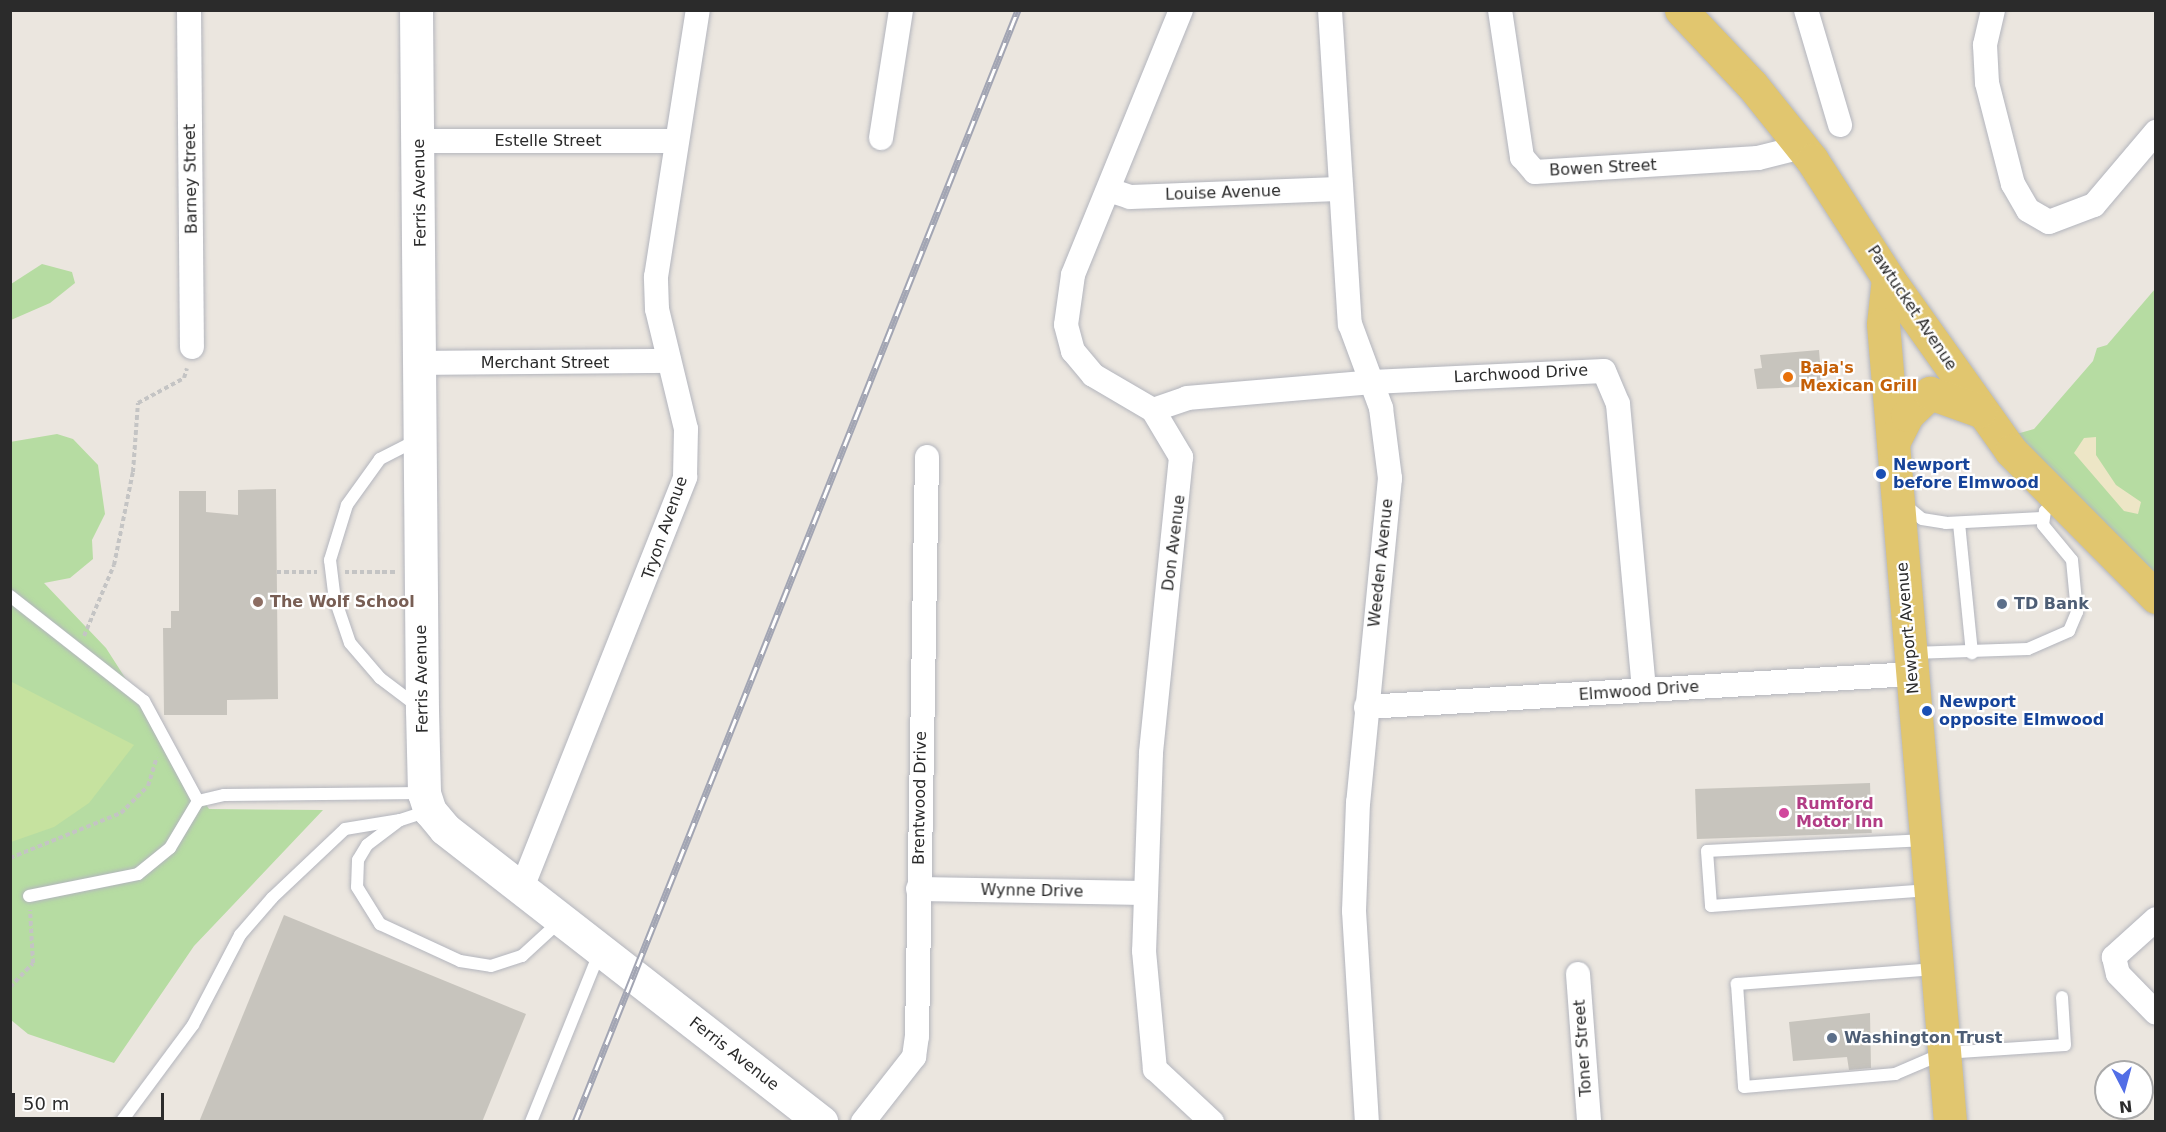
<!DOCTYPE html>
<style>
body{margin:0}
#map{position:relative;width:2166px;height:1132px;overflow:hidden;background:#ebe6df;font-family:"DejaVu Sans",sans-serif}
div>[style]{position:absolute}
.green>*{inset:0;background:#b6dca2}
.sand>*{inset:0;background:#ede6c6}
.pitch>*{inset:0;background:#c6e29f}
.building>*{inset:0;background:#c7c4bd;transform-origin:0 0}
.path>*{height:4px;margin-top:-2px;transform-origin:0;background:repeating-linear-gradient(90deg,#c4c4c4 0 4.5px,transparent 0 7.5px)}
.roads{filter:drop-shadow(0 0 2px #b3b5bd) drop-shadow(0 0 2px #b3b5bd)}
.lane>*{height:12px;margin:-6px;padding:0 6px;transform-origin:6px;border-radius:6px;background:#fff}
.street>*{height:24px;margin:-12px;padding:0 12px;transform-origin:12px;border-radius:12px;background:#fff}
.secondary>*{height:33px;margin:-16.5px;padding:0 16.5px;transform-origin:16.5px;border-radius:16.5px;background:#fff}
.primary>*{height:33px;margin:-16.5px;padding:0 16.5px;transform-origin:16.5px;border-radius:16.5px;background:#e1c66f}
.rail>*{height:7px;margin-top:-3.5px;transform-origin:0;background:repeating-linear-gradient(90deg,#fff 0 14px,#a2a5b3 0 28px);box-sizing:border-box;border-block:2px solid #a2a5b3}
.dots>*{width:16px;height:16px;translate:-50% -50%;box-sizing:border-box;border:3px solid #fff;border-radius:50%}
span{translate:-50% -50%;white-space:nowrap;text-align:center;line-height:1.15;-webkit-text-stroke:4.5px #fff;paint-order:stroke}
.street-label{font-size:16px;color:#2b2b2b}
.food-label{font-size:16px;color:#c56008;font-weight:700}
.left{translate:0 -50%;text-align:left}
.transit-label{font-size:16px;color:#164399;font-weight:700}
.education-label{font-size:16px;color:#785e54;font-weight:700}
.service-label{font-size:16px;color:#4e5e75;font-weight:700}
.hotel-label{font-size:16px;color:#b23c85;font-weight:700}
.frame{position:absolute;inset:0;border:12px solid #2b2b2b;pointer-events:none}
.north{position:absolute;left:2094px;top:1060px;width:60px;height:60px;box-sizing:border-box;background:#fff;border:2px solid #aaa;border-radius:50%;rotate:174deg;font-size:16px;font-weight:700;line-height:24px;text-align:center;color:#2b2b2b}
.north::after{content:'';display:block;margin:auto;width:21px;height:27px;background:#526ee6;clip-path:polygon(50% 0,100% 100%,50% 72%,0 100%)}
.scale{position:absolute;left:12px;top:1093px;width:152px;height:27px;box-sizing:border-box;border:3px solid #2b2b2b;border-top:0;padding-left:8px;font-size:18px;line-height:21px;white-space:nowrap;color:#2b2b2b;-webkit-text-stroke:4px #fff;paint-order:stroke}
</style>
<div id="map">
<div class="green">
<div style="clip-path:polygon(42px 264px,72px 272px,75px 283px,50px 303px,11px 320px,11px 284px)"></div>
<div style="clip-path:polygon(2155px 289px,2155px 594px,2013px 435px,2034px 429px,2093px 361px,2097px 348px,2107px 345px)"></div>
<div style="clip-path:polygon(57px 434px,73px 439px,98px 465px,105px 514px,92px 540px,93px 559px,70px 578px,44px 583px,106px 648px,209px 809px,323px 810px,194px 946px,114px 1063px,28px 1034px,11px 1020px,10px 442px)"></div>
</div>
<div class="sand">
<div style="clip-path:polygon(2096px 437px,2096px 455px,2116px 485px,2141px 502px,2138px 514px,2124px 511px,2074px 453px,2084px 438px)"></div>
</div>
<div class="pitch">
<div style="clip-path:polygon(10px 681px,134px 745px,89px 803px,54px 827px,11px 842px)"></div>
</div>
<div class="building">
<div style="clip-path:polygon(1819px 350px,1822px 386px,1757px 389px,1754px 369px,1762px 368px,1760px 355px)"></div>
<div style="clip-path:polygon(276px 489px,278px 699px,227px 700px,227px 715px,164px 715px,163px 628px,171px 628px,171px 611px,179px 611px,179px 491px,206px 491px,206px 512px,238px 515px,238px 490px)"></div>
<div style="left:1870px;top:783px;width:50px;height:175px;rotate:88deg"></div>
<div style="clip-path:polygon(284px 915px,526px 1014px,482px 1122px,199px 1122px)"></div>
<div style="clip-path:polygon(1870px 1013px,1871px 1068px,1849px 1070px,1847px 1057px,1793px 1061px,1789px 1022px)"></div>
</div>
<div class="path">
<div style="left:277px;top:572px;width:40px"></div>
<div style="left:345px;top:572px;width:50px"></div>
<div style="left:84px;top:636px;width:77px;rotate:-67.1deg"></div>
<div style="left:114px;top:565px;width:95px;rotate:-78.5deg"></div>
<div style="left:133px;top:472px;width:69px;rotate:-85.9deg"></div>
<div style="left:138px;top:403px;width:52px;rotate:-28.5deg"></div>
<div style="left:184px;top:378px;width:10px;rotate:-73deg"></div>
<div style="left:10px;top:858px;width:120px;rotate:-22.1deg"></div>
<div style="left:121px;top:813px;width:38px;rotate:-45deg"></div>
<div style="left:148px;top:786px;width:30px;rotate:-73deg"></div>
<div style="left:10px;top:987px;width:33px;rotate:-46deg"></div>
<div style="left:33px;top:963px;width:53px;rotate:-93.2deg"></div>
</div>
<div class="roads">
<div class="lane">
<div style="left:417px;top:440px;width:42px;rotate:152.8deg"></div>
<div style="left:380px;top:459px;width:57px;rotate:125.7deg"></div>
<div style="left:347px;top:505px;width:58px;rotate:107.2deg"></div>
<div style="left:330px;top:560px;width:39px;rotate:83deg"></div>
<div style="left:335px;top:599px;width:46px;rotate:71.2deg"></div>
<div style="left:350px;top:643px;width:46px;rotate:49.4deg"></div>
<div style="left:380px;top:678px;width:46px;rotate:37.1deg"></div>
<div style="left:1905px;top:505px;width:22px;rotate:39deg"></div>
<div style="left:1922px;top:519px;width:24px;rotate:9deg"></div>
<div style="left:1946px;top:523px;width:96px;rotate:-3deg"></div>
<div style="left:1959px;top:523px;width:131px;rotate:84.3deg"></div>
<div style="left:10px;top:596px;width:170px;rotate:38.1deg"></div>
<div style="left:144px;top:701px;width:114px;rotate:61.6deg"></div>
<div style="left:198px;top:801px;width:27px;rotate:-13deg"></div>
<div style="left:224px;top:795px;width:199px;rotate:-0.6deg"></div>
<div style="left:1912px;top:653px;width:116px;rotate:-2deg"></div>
<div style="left:2028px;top:649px;width:45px;rotate:-23.7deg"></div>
<div style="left:2069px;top:631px;width:21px;rotate:-67deg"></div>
<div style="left:2077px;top:612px;width:52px;rotate:-95.5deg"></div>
<div style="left:2072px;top:560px;width:45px;rotate:-129.6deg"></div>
<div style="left:2043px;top:525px;width:14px;rotate:-82deg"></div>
<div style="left:2045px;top:511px;width:17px;rotate:-45deg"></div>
<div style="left:428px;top:811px;width:29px;rotate:162deg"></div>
<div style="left:400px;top:820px;width:41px;rotate:142.9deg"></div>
<div style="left:367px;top:845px;width:17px;rotate:121deg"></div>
<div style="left:358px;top:860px;width:27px;rotate:92deg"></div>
<div style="left:357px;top:887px;width:44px;rotate:58.1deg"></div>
<div style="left:380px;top:924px;width:88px;rotate:24.8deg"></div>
<div style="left:460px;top:961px;width:31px;rotate:9deg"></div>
<div style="left:491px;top:966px;width:33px;rotate:-18deg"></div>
<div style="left:522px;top:956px;width:52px;rotate:-42.6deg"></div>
<div style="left:1925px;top:840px;width:218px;rotate:177.1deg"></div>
<div style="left:1707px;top:851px;width:55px;rotate:85.8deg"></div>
<div style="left:1711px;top:906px;width:219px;rotate:-4.2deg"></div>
<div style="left:29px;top:896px;width:111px;rotate:-11.4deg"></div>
<div style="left:138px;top:874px;width:41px;rotate:-39.1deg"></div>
<div style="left:170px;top:848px;width:55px;rotate:-59.2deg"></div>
<div style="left:1936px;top:969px;width:200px;rotate:175.7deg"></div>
<div style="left:1737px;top:984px;width:103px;rotate:86.1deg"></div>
<div style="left:1744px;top:1087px;width:152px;rotate:-4.9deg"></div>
<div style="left:1895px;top:1074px;width:53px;rotate:-23.2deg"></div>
<div style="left:1944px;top:1053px;width:121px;rotate:-3.8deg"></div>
<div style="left:2065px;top:1045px;width:48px;rotate:-93.6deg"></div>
<div style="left:121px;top:1122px;width:121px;rotate:-53.4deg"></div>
<div style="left:193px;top:1025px;width:102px;rotate:-62.4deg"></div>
<div style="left:240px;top:935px;width:49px;rotate:-49.1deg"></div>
<div style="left:272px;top:898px;width:100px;rotate:-43.4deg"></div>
<div style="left:345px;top:829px;width:56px;rotate:-9.3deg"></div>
<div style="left:531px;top:1122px;width:184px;rotate:-68deg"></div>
</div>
<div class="street">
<div style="left:189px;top:10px;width:337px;rotate:89.5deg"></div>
<div style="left:1181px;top:10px;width:286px;rotate:112.2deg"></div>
<div style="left:1073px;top:275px;width:50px;rotate:98deg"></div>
<div style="left:1066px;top:325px;width:27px;rotate:75deg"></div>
<div style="left:1073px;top:351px;width:31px;rotate:50deg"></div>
<div style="left:1093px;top:375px;width:69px;rotate:30.3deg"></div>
<div style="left:1153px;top:410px;width:55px;rotate:59.2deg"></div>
<div style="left:1181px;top:457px;width:298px;rotate:95.8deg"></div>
<div style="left:1151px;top:753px;width:198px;rotate:92deg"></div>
<div style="left:1144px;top:951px;width:119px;rotate:84.7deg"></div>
<div style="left:1155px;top:1069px;width:78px;rotate:42.9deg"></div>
<div style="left:1330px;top:10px;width:315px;rotate:86.4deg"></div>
<div style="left:1350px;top:324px;width:90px;rotate:69.7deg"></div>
<div style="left:1381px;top:408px;width:71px;rotate:82.7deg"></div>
<div style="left:1390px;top:478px;width:326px;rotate:95.6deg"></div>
<div style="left:1358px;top:802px;width:109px;rotate:92.1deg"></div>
<div style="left:1354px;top:911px;width:211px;rotate:86.5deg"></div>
<div style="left:1500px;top:10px;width:149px;rotate:81.5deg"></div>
<div style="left:1522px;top:157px;width:20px;rotate:49deg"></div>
<div style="left:1535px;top:172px;width:223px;rotate:-3.6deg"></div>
<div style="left:1758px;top:158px;width:45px;rotate:-14deg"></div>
<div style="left:1806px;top:10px;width:120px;rotate:73.5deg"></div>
<div style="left:1993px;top:10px;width:36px;rotate:103deg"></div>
<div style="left:1985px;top:45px;width:38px;rotate:87deg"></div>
<div style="left:1987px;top:83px;width:104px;rotate:75.6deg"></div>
<div style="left:2013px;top:184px;width:30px;rotate:60deg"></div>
<div style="left:2028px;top:210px;width:24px;rotate:30deg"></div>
<div style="left:2049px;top:222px;width:48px;rotate:-20.7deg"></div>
<div style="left:2094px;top:205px;width:96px;rotate:-49.7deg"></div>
<div style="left:881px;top:138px;width:130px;rotate:-81.1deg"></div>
<div style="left:420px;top:141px;width:256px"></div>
<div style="left:1109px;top:190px;width:22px;rotate:18deg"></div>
<div style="left:1130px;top:197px;width:209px;rotate:-2.2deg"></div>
<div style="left:422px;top:363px;width:247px;rotate:-0.5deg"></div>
<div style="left:1153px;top:410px;width:36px;rotate:-19deg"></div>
<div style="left:1187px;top:398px;width:186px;rotate:-4.9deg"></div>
<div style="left:1372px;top:382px;width:232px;rotate:-2.7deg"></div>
<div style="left:1604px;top:371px;width:36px;rotate:67deg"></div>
<div style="left:1618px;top:404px;width:287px;rotate:84.8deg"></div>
<div style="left:1366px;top:707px;width:547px;rotate:-3.46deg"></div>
<div style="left:523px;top:885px;width:439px;rotate:-68.3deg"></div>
<div style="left:685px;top:477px;width:48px;rotate:-88.8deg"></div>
<div style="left:686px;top:429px;width:123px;rotate:-103.6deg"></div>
<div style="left:657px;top:309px;width:32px;rotate:-92deg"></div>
<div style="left:656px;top:277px;width:270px;rotate:-81.1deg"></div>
<div style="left:918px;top:889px;width:228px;rotate:1deg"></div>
<div style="left:2156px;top:919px;width:57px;rotate:137.9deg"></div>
<div style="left:2114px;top:957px;width:17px;rotate:77deg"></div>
<div style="left:2118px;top:974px;width:54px;rotate:45.7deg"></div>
<div style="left:1578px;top:974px;width:148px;rotate:85.7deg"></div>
<div style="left:863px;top:1122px;width:83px;rotate:-51.9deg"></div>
<div style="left:914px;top:1057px;width:21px;rotate:-82deg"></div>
<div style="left:917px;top:1036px;width:579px;rotate:-89.01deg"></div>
</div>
<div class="secondary">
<div style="left:416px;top:10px;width:700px;rotate:89.51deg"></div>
<div style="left:422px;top:710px;width:83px;rotate:88.6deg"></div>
<div style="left:424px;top:793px;width:19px;rotate:72deg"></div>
<div style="left:430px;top:811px;width:23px;rotate:50deg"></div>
<div style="left:445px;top:829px;width:477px;rotate:37.9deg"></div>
</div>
<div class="primary">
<div style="left:1681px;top:10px;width:103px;rotate:46.6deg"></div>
<div style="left:1752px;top:85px;width:96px;rotate:51.3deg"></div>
<div style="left:1812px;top:160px;width:140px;rotate:57.2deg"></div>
<div style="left:1888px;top:278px;width:212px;rotate:54.6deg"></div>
<div style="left:2011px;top:451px;width:206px;rotate:45.2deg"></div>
<div style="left:1888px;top:278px;width:46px;rotate:96.2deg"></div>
<div style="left:1883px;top:324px;width:801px;rotate:85.2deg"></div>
<div style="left:1893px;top:443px;width:31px;rotate:-63deg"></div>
<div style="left:1907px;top:415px;width:32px;rotate:-44deg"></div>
<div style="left:1930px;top:393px;width:53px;rotate:19.8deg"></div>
</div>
</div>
<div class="rail">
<div style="left:575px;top:1122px;width:1197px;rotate:-68.28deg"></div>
</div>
<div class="dots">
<div style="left:1788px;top:377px;background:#e8710a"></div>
<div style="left:1881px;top:474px;background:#1a4fb4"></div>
<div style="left:258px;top:602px;background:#8d6e63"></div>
<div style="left:2002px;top:604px;background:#5c6f8a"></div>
<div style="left:1927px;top:711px;background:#1a4fb4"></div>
<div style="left:1784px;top:813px;background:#d1479c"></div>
<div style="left:1832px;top:1038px;background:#5c6f8a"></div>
</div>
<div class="street-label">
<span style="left:548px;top:141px">Estelle Street</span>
<span style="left:1603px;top:168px;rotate:-3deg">Bowen Street</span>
<span style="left:191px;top:179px;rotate:-91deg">Barney Street</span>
<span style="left:420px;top:193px;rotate:-91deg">Ferris Avenue</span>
<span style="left:1223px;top:193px;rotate:-2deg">Louise Avenue</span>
<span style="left:1912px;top:308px;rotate:56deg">Pawtucket Avenue</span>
<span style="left:545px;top:363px">Merchant Street</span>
<span style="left:1521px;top:374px;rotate:-3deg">Larchwood Drive</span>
<span style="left:665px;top:528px;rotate:-71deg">Tryon Avenue</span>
<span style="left:1174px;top:543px;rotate:-83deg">Don Avenue</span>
<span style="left:1381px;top:563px;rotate:-84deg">Weeden Avenue</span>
<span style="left:1908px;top:628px;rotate:-95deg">Newport Avenue</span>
<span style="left:422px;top:679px;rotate:-91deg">Ferris Avenue</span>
<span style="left:1639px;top:691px;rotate:-4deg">Elmwood Drive</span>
<span style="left:920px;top:798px;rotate:-89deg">Brentwood Drive</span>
<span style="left:1032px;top:891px;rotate:1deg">Wynne Drive</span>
<span style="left:1583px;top:1048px;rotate:-94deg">Toner Street</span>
<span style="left:734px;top:1054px;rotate:38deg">Ferris Avenue</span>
</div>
<div class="food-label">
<span class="left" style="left:1800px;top:377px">Baja's<br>Mexican Grill</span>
</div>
<div class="transit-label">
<span class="left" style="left:1893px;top:474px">Newport<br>before Elmwood</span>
<span class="left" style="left:1939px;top:711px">Newport<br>opposite Elmwood</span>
</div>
<div class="education-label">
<span class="left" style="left:270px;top:602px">The Wolf School</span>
</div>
<div class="service-label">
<span class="left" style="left:2014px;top:604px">TD Bank</span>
<span class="left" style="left:1844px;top:1038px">Washington Trust</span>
</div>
<div class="hotel-label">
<span class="left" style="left:1796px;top:813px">Rumford<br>Motor Inn</span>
</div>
<div class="frame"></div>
<div class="north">N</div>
<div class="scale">50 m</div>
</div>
